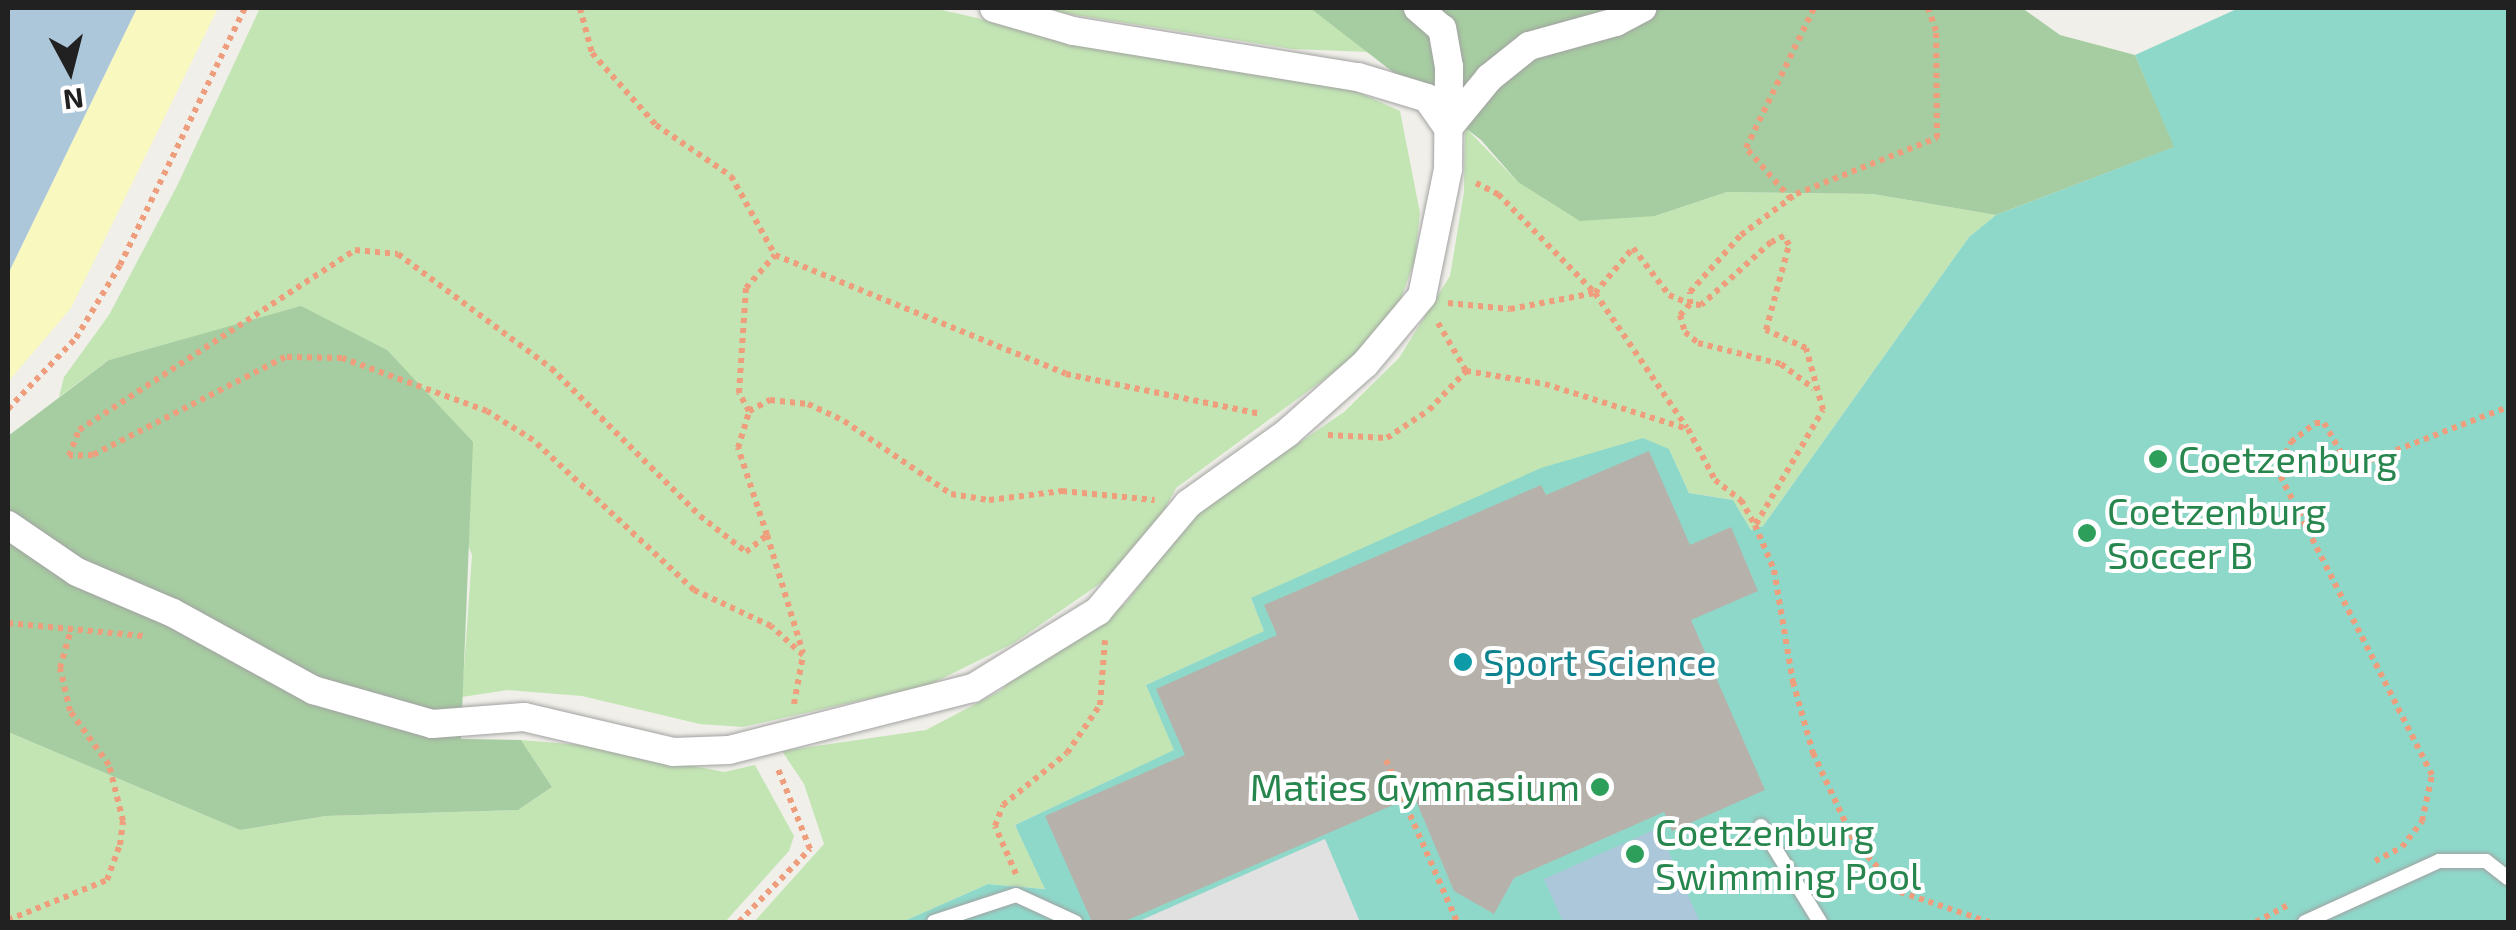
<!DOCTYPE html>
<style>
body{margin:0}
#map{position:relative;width:2516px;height:930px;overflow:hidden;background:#f0efe9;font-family:"Exo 2",sans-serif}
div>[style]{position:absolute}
.grass>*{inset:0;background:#c3e5b4}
.forest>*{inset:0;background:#a6cca1}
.sand>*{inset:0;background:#f9f8be}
.pitch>*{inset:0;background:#8ed8ca}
.parking>*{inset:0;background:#e1e1e1}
.water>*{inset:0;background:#adc7da}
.building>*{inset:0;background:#b6b2ab}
.path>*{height:6px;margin-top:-3px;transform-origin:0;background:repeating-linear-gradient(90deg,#ee9e7c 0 5px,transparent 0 10px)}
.roads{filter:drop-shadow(0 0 2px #a2a2a2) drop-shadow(0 0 2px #a2a2a2)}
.lane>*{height:14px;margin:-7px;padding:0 7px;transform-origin:7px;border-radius:7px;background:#fff}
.street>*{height:28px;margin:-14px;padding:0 14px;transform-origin:14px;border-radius:14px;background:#fff}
.dots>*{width:28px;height:28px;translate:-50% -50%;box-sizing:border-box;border:5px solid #fff;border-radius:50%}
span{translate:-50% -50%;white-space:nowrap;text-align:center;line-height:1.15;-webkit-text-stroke:8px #fff;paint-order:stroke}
.leisure-label{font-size:38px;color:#27864d}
.left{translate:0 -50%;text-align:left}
.right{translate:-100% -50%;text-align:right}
.culture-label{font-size:38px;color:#0d838f}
.frame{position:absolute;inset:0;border:10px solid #212121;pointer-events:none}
.north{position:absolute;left:20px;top:20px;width:100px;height:100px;-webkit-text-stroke:8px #fff;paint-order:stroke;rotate:173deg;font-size:28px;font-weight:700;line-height:40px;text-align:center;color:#212121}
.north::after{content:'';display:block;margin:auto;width:35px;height:45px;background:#212121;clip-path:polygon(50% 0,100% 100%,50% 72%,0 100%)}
</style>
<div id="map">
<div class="grass">
<div style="clip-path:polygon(260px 8px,933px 8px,1164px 60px,1349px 88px,1400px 111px,1420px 213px,1415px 259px,1401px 299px,1364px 350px,1176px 488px,1151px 535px,1111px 576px,1014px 643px,929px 685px,743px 727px,700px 724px,582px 696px,508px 690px,462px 697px,472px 555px,387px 351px,301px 307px,109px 360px,59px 397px,64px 377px,109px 315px,177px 186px)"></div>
<div style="clip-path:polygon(1030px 8px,1310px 8px,1370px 52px,1292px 49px)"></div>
<div style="clip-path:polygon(1465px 127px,1518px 182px,1655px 216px,1727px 192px,1873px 194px,1996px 215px,1969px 237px,1763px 526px,1751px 530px,1733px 500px,1689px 493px,1669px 449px,1251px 599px,1265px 631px,1146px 685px,1175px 750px,1015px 825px,1046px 889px,988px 884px,902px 922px,754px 922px,824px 844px,804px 784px,782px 751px,926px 730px,1000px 691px,1025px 667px,1125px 604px,1191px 517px,1344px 412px,1399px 358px,1450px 276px,1464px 192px)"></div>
<div style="clip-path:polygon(8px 732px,240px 830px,326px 816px,518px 810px,552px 787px,521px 740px,594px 746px,724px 772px,755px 765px,794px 836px,789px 851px,725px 922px,8px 922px)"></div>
</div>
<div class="forest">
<div style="clip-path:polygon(1310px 8px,2022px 8px,2060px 35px,2135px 55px,2175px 147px,1996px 215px,1873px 194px,1727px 192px,1655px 216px,1580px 221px,1518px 182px,1481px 140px)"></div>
<div style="clip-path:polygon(301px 306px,387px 350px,473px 442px,461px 739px,521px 740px,552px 787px,518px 810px,326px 816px,240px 830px,8px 732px,8px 436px,109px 360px)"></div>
</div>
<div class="sand">
<div style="clip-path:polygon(137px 8px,218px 8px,71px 308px,8px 382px,8px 274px)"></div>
</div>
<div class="pitch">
<div style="clip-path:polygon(2239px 8px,2508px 8px,2508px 922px,902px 922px,988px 884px,1045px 889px,1015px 825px,1174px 750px,1146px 685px,1264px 631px,1251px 598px,1541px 468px,1643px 438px,1669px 449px,1689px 493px,1733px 500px,1751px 530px,1763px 526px,1969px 237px,1996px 215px,2174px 147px,2135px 55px)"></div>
</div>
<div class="parking">
<div style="clip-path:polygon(1325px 839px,1360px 922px,1137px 922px)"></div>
</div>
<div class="water">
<div style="clip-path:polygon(8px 8px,137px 8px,8px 274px)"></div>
<div style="clip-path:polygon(1658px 828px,1700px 922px,1563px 922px,1544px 879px)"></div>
</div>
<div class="building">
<div style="clip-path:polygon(1649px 451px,1690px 545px,1731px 527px,1758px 591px,1691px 620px,1765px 790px,1672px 831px,1664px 812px,1514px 878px,1494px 914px,1454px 891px,1414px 796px,1123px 922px,1092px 922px,1045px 816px,1185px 755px,1156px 689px,1277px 635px,1264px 605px,1541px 485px,1546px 495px)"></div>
</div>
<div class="path">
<div style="left:580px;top:8px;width:47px;rotate:75.1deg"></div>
<div style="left:592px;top:53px;width:96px;rotate:48.4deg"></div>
<div style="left:656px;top:125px;width:91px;rotate:34.2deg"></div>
<div style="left:731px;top:176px;width:90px;rotate:60.9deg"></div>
<div style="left:775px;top:255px;width:314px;rotate:22.2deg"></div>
<div style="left:1066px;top:374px;width:199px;rotate:11.6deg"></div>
<div style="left:1476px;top:183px;width:25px;rotate:27deg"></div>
<div style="left:1498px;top:194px;width:139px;rotate:45.6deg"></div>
<div style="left:1595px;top:293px;width:59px;rotate:-49.8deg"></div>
<div style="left:1633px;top:248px;width:59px;rotate:52.5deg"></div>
<div style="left:1669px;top:295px;width:23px;rotate:23deg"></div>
<div style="left:1690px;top:304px;width:15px;rotate:132deg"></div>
<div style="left:1680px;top:315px;width:18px;rotate:74deg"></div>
<div style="left:1685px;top:332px;width:17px;rotate:40deg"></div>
<div style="left:1698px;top:343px;width:86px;rotate:14.2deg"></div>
<div style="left:1781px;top:364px;width:41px;rotate:37.1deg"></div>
<div style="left:1791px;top:199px;width:68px;rotate:-131.4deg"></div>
<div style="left:1746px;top:148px;width:156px;rotate:-64.1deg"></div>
<div style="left:1448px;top:303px;width:62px;rotate:5.5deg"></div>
<div style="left:1510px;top:309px;width:86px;rotate:-10.7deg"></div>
<div style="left:1595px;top:293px;width:163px;rotate:55.7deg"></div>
<div style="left:1438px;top:323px;width:56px;rotate:59.7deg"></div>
<div style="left:1466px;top:371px;width:80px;rotate:9.3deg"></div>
<div style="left:1545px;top:384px;width:150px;rotate:17.5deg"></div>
<div style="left:1688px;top:429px;width:58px;rotate:62.1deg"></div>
<div style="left:1715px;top:480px;width:33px;rotate:38deg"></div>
<div style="left:1741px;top:500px;width:29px;rotate:61deg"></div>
<div style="left:1755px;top:525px;width:49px;rotate:67.1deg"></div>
<div style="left:1774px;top:570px;width:114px;rotate:80.4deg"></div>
<div style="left:1793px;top:682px;width:74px;rotate:74.3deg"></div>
<div style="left:1813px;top:753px;width:97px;rotate:65deg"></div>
<div style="left:1854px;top:841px;width:69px;rotate:48deg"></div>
<div style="left:1900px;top:892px;width:94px;rotate:18.6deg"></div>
<div style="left:8px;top:409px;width:98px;rotate:-46.2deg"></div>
<div style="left:76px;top:338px;width:85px;rotate:-58.9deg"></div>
<div style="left:120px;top:265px;width:286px;rotate:-64.1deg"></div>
<div style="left:749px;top:411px;width:21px;rotate:-119deg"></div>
<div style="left:739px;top:393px;width:105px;rotate:-86.2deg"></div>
<div style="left:746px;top:288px;width:44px;rotate:-48.7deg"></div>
<div style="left:1328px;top:435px;width:59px;rotate:2.9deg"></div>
<div style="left:1387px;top:438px;width:50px;rotate:-33.7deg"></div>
<div style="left:1429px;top:410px;width:54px;rotate:-46.5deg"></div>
<div style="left:1756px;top:524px;width:132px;rotate:-59.6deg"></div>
<div style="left:1823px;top:410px;width:64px;rotate:-105.3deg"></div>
<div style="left:1806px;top:348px;width:44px;rotate:-155.8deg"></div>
<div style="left:1766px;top:330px;width:88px;rotate:-74.9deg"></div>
<div style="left:1789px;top:245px;width:10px;rotate:-119deg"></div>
<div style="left:1784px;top:236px;width:14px;rotate:155deg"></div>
<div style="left:1771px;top:242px;width:94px;rotate:138deg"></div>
<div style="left:1701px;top:305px;width:11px;rotate:-175deg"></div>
<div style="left:1690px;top:304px;width:12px;rotate:-90deg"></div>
<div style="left:1690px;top:292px;width:76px;rotate:-48.2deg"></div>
<div style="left:1741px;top:235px;width:69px;rotate:-36.7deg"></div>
<div style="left:1796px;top:194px;width:152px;rotate:-21.7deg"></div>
<div style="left:1937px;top:138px;width:107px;rotate:-90.5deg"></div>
<div style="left:1936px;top:31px;width:24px;rotate:-109deg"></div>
<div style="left:767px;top:535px;width:123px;rotate:73deg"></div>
<div style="left:8px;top:623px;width:136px;rotate:5.5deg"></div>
<div style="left:794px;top:704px;width:50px;rotate:-79.6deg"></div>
<div style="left:803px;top:655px;width:43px;rotate:-137.8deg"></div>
<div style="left:771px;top:626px;width:85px;rotate:-154.9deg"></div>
<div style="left:694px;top:590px;width:220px;rotate:-137deg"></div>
<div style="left:533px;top:440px;width:54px;rotate:-147.8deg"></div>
<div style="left:487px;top:411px;width:154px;rotate:-159.9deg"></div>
<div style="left:342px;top:358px;width:57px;rotate:-179deg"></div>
<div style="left:285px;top:357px;width:216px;rotate:153deg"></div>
<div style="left:93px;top:455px;width:24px;rotate:178deg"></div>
<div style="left:69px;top:456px;width:28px;rotate:-69deg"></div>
<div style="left:79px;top:430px;width:330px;rotate:-33.1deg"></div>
<div style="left:355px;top:250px;width:43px;rotate:5.3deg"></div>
<div style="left:398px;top:254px;width:191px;rotate:36.7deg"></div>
<div style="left:551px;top:368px;width:210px;rotate:44.8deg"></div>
<div style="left:700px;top:516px;width:58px;rotate:38deg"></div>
<div style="left:746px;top:552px;width:27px;rotate:-39deg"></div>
<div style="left:767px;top:535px;width:92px;rotate:-108.4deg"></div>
<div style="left:738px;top:448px;width:39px;rotate:-73deg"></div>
<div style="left:749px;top:411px;width:24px;rotate:-28deg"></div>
<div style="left:770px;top:400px;width:38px;rotate:6deg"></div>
<div style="left:808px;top:404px;width:40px;rotate:25deg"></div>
<div style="left:844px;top:421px;width:130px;rotate:34.3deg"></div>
<div style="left:951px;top:494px;width:38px;rotate:9deg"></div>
<div style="left:989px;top:500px;width:74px;rotate:-7deg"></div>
<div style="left:1062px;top:491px;width:93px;rotate:5.5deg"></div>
<div style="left:1386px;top:760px;width:177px;rotate:66.3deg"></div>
<div style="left:2375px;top:861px;width:30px;rotate:-27deg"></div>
<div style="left:2402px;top:847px;width:33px;rotate:-52deg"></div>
<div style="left:2422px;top:821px;width:47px;rotate:-77.7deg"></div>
<div style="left:2432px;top:775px;width:340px;rotate:-116.9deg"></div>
<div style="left:2278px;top:472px;width:33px;rotate:-67deg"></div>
<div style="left:2291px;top:442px;width:31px;rotate:-38deg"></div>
<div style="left:2315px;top:423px;width:9px"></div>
<div style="left:2324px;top:423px;width:44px;rotate:59.9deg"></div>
<div style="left:2346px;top:461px;width:22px"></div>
<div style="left:2368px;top:461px;width:150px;rotate:-21.1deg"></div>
<div style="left:1016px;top:874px;width:52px;rotate:-113.6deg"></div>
<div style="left:995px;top:826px;width:22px;rotate:-69deg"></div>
<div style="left:1003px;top:805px;width:82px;rotate:-39.1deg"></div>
<div style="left:1067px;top:753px;width:58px;rotate:-55.5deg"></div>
<div style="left:1100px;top:705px;width:65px;rotate:-85.6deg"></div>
<div style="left:8px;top:920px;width:107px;rotate:-22deg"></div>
<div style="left:107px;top:880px;width:37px;rotate:-70deg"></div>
<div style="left:120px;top:845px;width:24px;rotate:-83deg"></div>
<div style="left:123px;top:821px;width:58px;rotate:-104deg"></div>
<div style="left:109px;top:765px;width:67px;rotate:-125.8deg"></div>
<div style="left:70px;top:711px;width:44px;rotate:-103.1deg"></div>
<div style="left:60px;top:668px;width:41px;rotate:-74.2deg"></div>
<div style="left:739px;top:922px;width:102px;rotate:-45.8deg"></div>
<div style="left:810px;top:849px;width:86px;rotate:-111.8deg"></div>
<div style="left:2256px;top:922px;width:36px;rotate:-28deg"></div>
</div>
<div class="roads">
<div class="lane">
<div style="left:1761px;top:826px;width:113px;rotate:58.4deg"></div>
<div style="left:934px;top:922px;width:86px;rotate:-18.2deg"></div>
<div style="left:1016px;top:895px;width:65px;rotate:24.6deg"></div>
<div style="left:2305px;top:922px;width:147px;rotate:-24.5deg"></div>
<div style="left:2439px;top:861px;width:47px"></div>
<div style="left:2486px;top:861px;width:28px;rotate:38deg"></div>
</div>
<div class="street">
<div style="left:994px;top:8px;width:82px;rotate:16.2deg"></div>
<div style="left:1073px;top:31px;width:289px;rotate:9.2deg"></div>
<div style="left:1358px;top:77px;width:72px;rotate:16.9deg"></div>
<div style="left:1427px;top:98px;width:37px;rotate:55deg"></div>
<div style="left:1448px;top:128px;width:65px;rotate:-50.6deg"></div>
<div style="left:1489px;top:78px;width:51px;rotate:-38.7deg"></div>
<div style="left:1529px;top:46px;width:90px;rotate:-15.4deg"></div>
<div style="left:1616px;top:22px;width:30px;rotate:-28deg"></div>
<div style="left:8px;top:525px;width:83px;rotate:34.3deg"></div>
<div style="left:77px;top:572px;width:104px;rotate:23.1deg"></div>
<div style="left:173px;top:613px;width:160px;rotate:28.8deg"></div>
<div style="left:313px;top:690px;width:124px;rotate:15.9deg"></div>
<div style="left:432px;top:724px;width:92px;rotate:-4.4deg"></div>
<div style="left:524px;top:717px;width:153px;rotate:13.2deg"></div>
<div style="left:673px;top:752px;width:56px;rotate:-2deg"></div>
<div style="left:729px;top:750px;width:252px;rotate:-14.3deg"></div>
<div style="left:973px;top:688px;width:147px;rotate:-31.6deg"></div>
<div style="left:1098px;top:611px;width:140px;rotate:-49.9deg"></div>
<div style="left:1188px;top:504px;width:122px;rotate:-35.6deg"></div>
<div style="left:1287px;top:433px;width:104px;rotate:-41.5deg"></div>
<div style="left:1365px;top:364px;width:89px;rotate:-50deg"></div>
<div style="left:1422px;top:296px;width:130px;rotate:-78.4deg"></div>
<div style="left:1448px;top:169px;width:102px;rotate:-89.4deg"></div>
<div style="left:1449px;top:67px;width:39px;rotate:-100deg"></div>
<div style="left:1442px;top:29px;width:32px;rotate:-139deg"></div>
</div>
</div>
<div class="dots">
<div style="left:2158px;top:459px;background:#2e9e5b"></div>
<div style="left:2087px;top:533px;background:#2e9e5b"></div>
<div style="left:1463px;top:662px;background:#0f9aa8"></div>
<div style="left:1600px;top:787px;background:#2e9e5b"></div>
<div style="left:1635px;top:854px;background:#2e9e5b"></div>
</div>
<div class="leisure-label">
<span class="left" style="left:2178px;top:459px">Coetzenburg</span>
<span class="left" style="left:2107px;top:533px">Coetzenburg<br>Soccer B</span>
<span class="right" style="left:1580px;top:787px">Maties Gymnasium</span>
<span class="left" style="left:1655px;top:854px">Coetzenburg<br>Swimming Pool</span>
</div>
<div class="culture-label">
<span class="left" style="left:1483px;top:662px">Sport Science</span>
</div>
<div class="frame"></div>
<div class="north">N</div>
</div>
